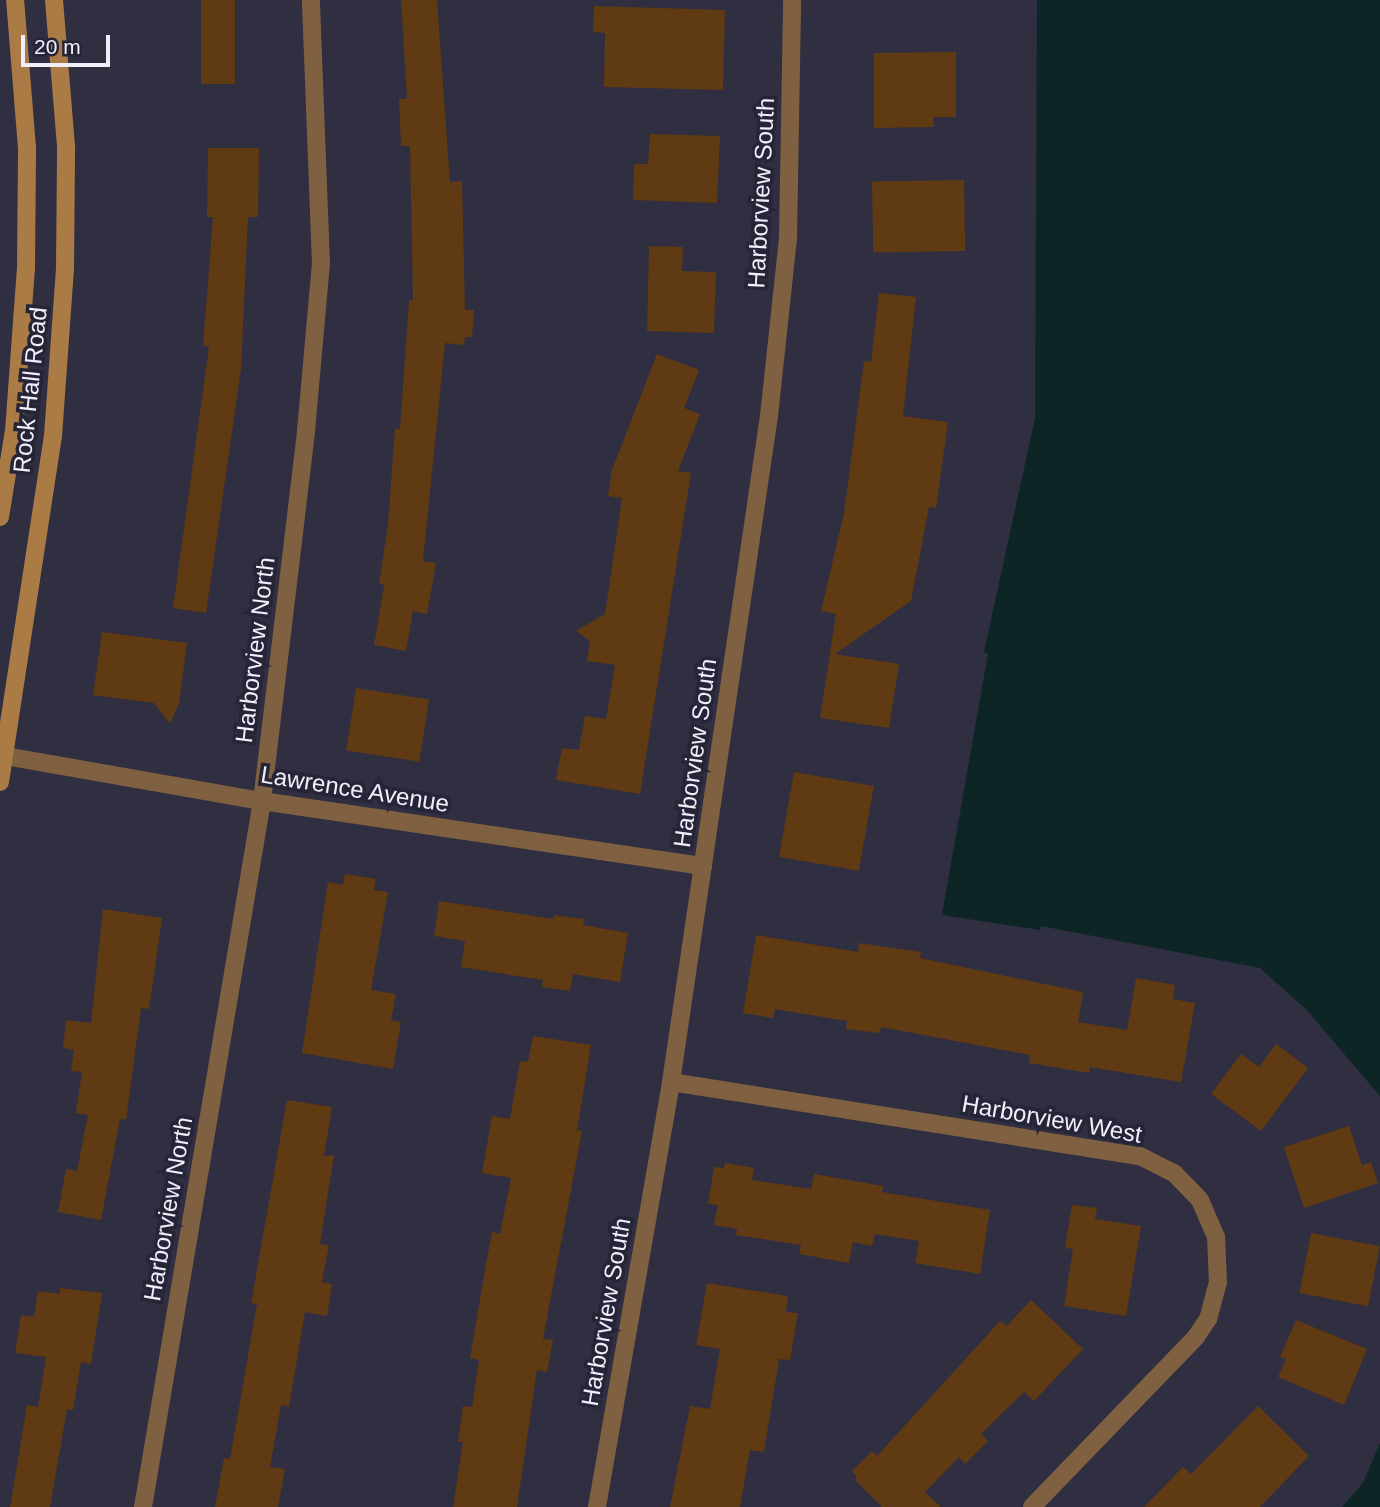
<!DOCTYPE html>
<style>
body{margin:0}
#map{position:relative;width:1380px;height:1507px;overflow:hidden;background:#302e41;font-family:Arial,sans-serif}
div>[style]{position:absolute}
.water>*{inset:0;background:#0d2525}
.building>*{inset:0;background:#603a12;transform-origin:0 0}
.minor>*{height:18px;margin:-9px;padding:0 9px;transform-origin:9px;border-radius:9px;background:#7f6141}
.tertiary>*{height:18px;margin:-9px;padding:0 9px;transform-origin:9px;border-radius:9px;background:#7f6141}
.secondary>*{height:18px;margin:-9px;padding:0 9px;transform-origin:9px;border-radius:9px;background:#ab7b46}
span{translate:-50% -50%;white-space:nowrap;text-align:center;line-height:1.15;-webkit-text-stroke:7px #262437;paint-order:stroke}
.street-label{font-size:24px;color:#efeffc}
.scale{position:absolute;left:21px;top:35px;width:89px;height:32px;box-sizing:border-box;border:4px solid #efeffc;border-top:0;padding-left:9px;font-size:21px;line-height:24px;white-space:nowrap;color:#efeffc;-webkit-text-stroke:5px #262437;paint-order:stroke}
</style>
<div id="map">
<div class="water">
<div style="clip-path:polygon(1037px 0,1380px 0,1380px 1096px,1306px 1009px,1260px 968px,1041px 926px,1040px 930px,942px 915px,988px 654px,984px 652px,1035px 418px)"></div>
<div style="clip-path:polygon(1380px 1443px,1380px 1507px,1342px 1507px,1363px 1483px)"></div>
</div>
<div class="building">
<div style="left:201px;top:0;width:34px;height:84px"></div>
<div style="clip-path:polygon(401px 0,437px 0,450px 182px,462px 181px,465px 310px,474px 310px,472px 337px,465px 337px,464px 345px,445px 343px,423px 561px,436px 563px,427px 614px,413px 611px,406px 651px,374px 645px,384px 585px,379px 584px,388px 524px,395px 429px,400px 429px,409px 300px,413px 300px,410px 146px,401px 146px,399px 99px,407px 99px)"></div>
<div style="clip-path:polygon(594px 6px,725px 10px,723px 90px,604px 87px,605px 33px,593px 32px)"></div>
<div style="clip-path:polygon(956px 52px,956px 117px,933px 117px,934px 127px,874px 128px,874px 53px)"></div>
<div style="clip-path:polygon(650px 134px,720px 136px,717px 203px,633px 200px,634px 164px,648px 164px)"></div>
<div style="clip-path:polygon(208px 148px,259px 148px,258px 217px,248px 217px,241px 369px,206px 613px,173px 608px,209px 347px,203px 346px,213px 217px,207px 217px)"></div>
<div style="left:964px;top:180px;width:71px;height:92px;rotate:89deg"></div>
<div style="clip-path:polygon(649px 246px,683px 247px,682px 271px,716px 272px,714px 333px,647px 331px)"></div>
<div style="clip-path:polygon(879px 293px,916px 297px,903px 416px,948px 422px,936px 508px,929px 507px,911px 601px,835px 654px,899px 664px,889px 728px,820px 718px,836px 614px,821px 611px,844px 513px,864px 361px,871px 362px)"></div>
<div style="clip-path:polygon(657px 354px,699px 370px,684px 408px,700px 414px,678px 471px,691px 473px,640px 794px,556px 780px,562px 748px,579px 750px,585px 716px,606px 719px,615px 665px,587px 661px,590px 641px,576px 631px,605px 614px,622px 498px,608px 496px,612px 470px)"></div>
<div style="clip-path:polygon(102px 632px,187px 643px,179px 703px,170px 724px,154px 703px,93px 695px)"></div>
<div style="left:356px;top:688px;width:74px;height:63px;rotate:9deg"></div>
<div style="left:794px;top:772px;width:81px;height:86px;rotate:10deg"></div>
<div style="clip-path:polygon(345px 874px,376px 879px,374px 890px,388px 892px,371px 990px,396px 994px,391px 1020px,401px 1022px,393px 1069px,302px 1053px,328px 882px,343px 885px)"></div>
<div style="clip-path:polygon(439px 901px,553px 919px,554px 915px,584px 919px,583px 925px,628px 933px,620px 982px,573px 974px,570px 991px,542px 987px,543px 980px,461px 967px,465px 941px,434px 936px)"></div>
<div style="clip-path:polygon(103px 909px,162px 918px,149px 1009px,141px 1008px,126px 1120px,120px 1119px,101px 1220px,58px 1212px,66px 1169px,77px 1171px,88px 1115px,76px 1113px,82px 1072px,71px 1071px,74px 1050px,63px 1048px,66px 1020px,91px 1023px)"></div>
<div style="clip-path:polygon(756px 935px,858px 952px,859px 943px,921px 952px,920px 958px,1083px 992px,1078px 1022px,1127px 1030px,1136px 978px,1175px 985px,1173px 999px,1195px 1003px,1181px 1082px,1090px 1067px,1089px 1073px,1029px 1063px,1030px 1055px,881px 1027px,880px 1033px,846px 1029px,847px 1021px,775px 1009px,773px 1018px,743px 1013px)"></div>
<div style="clip-path:polygon(533px 1036px,591px 1045px,577px 1130px,582px 1131px,543px 1339px,553px 1340px,547px 1372px,537px 1370px,517px 1507px,453px 1507px,463px 1442px,458px 1442px,463px 1406px,472px 1407px,479px 1360px,470px 1358px,486px 1264px,492px 1232px,500px 1234px,511px 1178px,482px 1173px,492px 1116px,510px 1119px,520px 1061px,528px 1062px)"></div>
<div style="clip-path:polygon(1276px 1044px,1308px 1068px,1261px 1131px,1211px 1094px,1241px 1054px,1259px 1067px)"></div>
<div style="clip-path:polygon(287px 1100px,332px 1107px,324px 1156px,334px 1155px,320px 1244px,329px 1245px,322px 1282px,332px 1284px,327px 1316px,305px 1312px,289px 1407px,281px 1405px,270px 1467px,285px 1469px,278px 1507px,215px 1507px,224px 1458px,230px 1459px,257px 1304px,251px 1303px)"></div>
<div style="clip-path:polygon(1349px 1126px,1362px 1165px,1371px 1162px,1378px 1183px,1304px 1208px,1284px 1147px)"></div>
<div style="clip-path:polygon(725px 1163px,754px 1168px,752px 1180px,811px 1189px,814px 1174px,883px 1186px,882px 1192px,990px 1210px,980px 1274px,915px 1263px,919px 1241px,875px 1234px,872px 1246px,853px 1242px,849px 1263px,799px 1254px,801px 1245px,736px 1235px,737px 1229px,714px 1225px,718px 1205px,708px 1204px,714px 1167px,724px 1168px)"></div>
<div style="clip-path:polygon(1072px 1205px,1097px 1208px,1095px 1219px,1141px 1226px,1126px 1316px,1064px 1306px,1073px 1249px,1065px 1248px)"></div>
<div style="left:1311px;top:1233px;width:70px;height:61px;rotate:11deg"></div>
<div style="clip-path:polygon(707px 1283px,788px 1296px,786px 1312px,798px 1313px,790px 1360px,779px 1359px,764px 1452px,750px 1450px,740px 1507px,670px 1507px,690px 1406px,710px 1409px,720px 1349px,696px 1345px)"></div>
<div style="clip-path:polygon(60px 1288px,102px 1293px,91px 1364px,81px 1362px,73px 1410px,67px 1409px,50px 1507px,10px 1507px,27px 1405px,38px 1407px,46px 1357px,15px 1353px,21px 1315px,34px 1317px,38px 1291px,60px 1294px)"></div>
<div style="clip-path:polygon(1031px 1300px,1083px 1349px,1034px 1401px,1024px 1392px,981px 1434px,988px 1441px,965px 1464px,959px 1457px,925px 1492px,941px 1507px,882px 1507px,855px 1480px,857px 1477px,852px 1471px,872px 1451px,877px 1456px,1000px 1321px,1007px 1326px)"></div>
<div style="clip-path:polygon(1296px 1320px,1367px 1349px,1344px 1405px,1278px 1377px,1286px 1359px,1280px 1357px)"></div>
<div style="clip-path:polygon(1258px 1406px,1309px 1456px,1260px 1507px,1144px 1507px,1183px 1467px,1191px 1474px)"></div>
</div>
<div class="minor">
<div style="left:671px;top:1082px;width:475px;rotate:9deg"></div>
<div style="left:1140px;top:1156px;width:38px;rotate:27deg"></div>
<div style="left:1174px;top:1173px;width:37px;rotate:46deg"></div>
<div style="left:1200px;top:1200px;width:40px;rotate:66.6deg"></div>
<div style="left:1216px;top:1237px;width:45px;rotate:87.5deg"></div>
<div style="left:1218px;top:1282px;width:38px;rotate:105deg"></div>
<div style="left:1208px;top:1319px;width:22px;rotate:124deg"></div>
<div style="left:1196px;top:1337px;width:236px;rotate:134deg"></div>
<div style="left:143px;top:1507px;width:716px;rotate:-80.43deg"></div>
<div style="left:262px;top:801px;width:373px;rotate:-83.2deg"></div>
<div style="left:306px;top:431px;width:168px;rotate:-84.9deg"></div>
<div style="left:321px;top:264px;width:264px;rotate:-92.2deg"></div>
<div style="left:597px;top:1507px;width:431px;rotate:-80.1deg"></div>
<div style="left:671px;top:1082px;width:673px;rotate:-81.63deg"></div>
<div style="left:769px;top:416px;width:179px;rotate:-83.9deg"></div>
<div style="left:788px;top:238px;width:238px;rotate:-89deg"></div>
</div>
<div class="tertiary">
<div style="left:0;top:755px;width:266px;rotate:10deg"></div>
<div style="left:262px;top:801px;width:446px;rotate:8.4deg"></div>
</div>
<div class="secondary">
<div style="left:0;top:517px;width:87px;rotate:-80.8deg"></div>
<div style="left:14px;top:431px;width:163px;rotate:-85.8deg"></div>
<div style="left:26px;top:268px;width:120px;rotate:-89.5deg"></div>
<div style="left:27px;top:148px;width:148px;rotate:-94.6deg"></div>
<div style="left:0;top:782px;width:350px;rotate:-81.3deg"></div>
<div style="left:53px;top:436px;width:166px;rotate:-85.9deg"></div>
<div style="left:65px;top:270px;width:124px;rotate:-89.5deg"></div>
<div style="left:66px;top:146px;width:146px;rotate:-94.7deg"></div>
</div>
<div class="street-label">
<span style="left:761px;top:193px;rotate:-87deg">Harborview South</span>
<span style="left:30px;top:390px;rotate:-84deg">Rock Hall Road</span>
<span style="left:255px;top:650px;rotate:-83deg">Harborview North</span>
<span style="left:695px;top:753px;rotate:-82deg">Harborview South</span>
<span style="left:355px;top:789px;rotate:9deg">Lawrence Avenue</span>
<span style="left:1052px;top:1119px;rotate:10deg">Harborview West</span>
<span style="left:168px;top:1209px;rotate:-80deg">Harborview North</span>
<span style="left:606px;top:1312px;rotate:-80deg">Harborview South</span>
</div>
<div class="scale">20 m</div>
</div>
